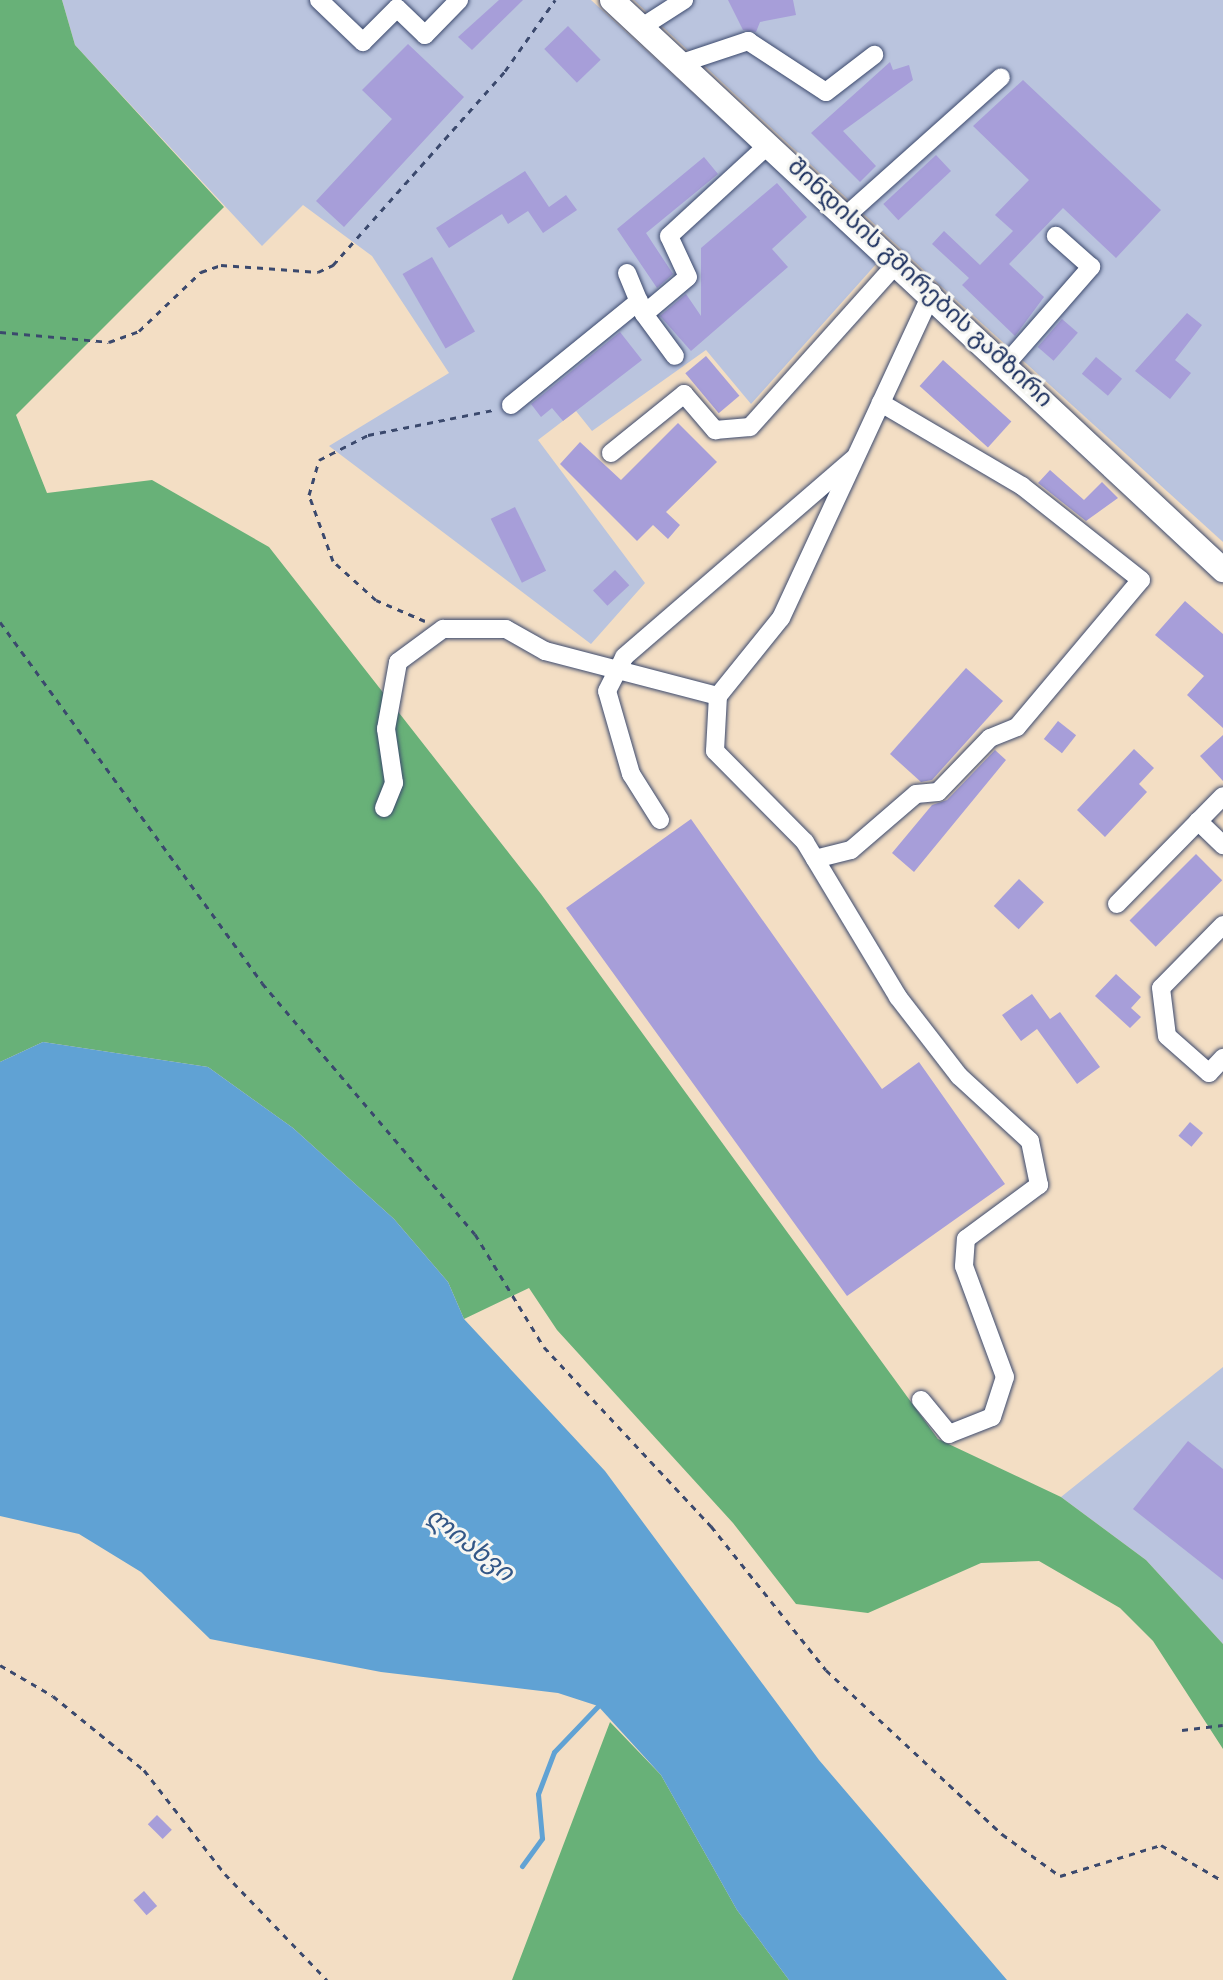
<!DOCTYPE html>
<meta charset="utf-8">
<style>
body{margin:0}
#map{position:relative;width:1223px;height:1980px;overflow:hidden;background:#f3dec4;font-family:Pangolin,"Noto Sans Georgian",sans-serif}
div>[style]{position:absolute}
.industrial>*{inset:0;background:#bac4de}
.forest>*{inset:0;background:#68b178}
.water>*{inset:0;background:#60a2d4}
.stream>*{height:5px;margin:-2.5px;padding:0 2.5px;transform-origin:2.5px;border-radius:2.5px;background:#60a2d4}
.building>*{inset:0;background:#a79ed9;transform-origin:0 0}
.path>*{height:3px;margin-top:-1.5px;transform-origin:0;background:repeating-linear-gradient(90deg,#3b496d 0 6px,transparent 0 12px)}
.roads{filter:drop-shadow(0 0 2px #3b496d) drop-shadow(0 0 2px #3b496d)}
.minor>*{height:18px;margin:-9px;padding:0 9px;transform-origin:9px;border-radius:9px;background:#fff}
.major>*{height:24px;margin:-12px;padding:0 12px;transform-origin:12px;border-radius:12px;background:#fff}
span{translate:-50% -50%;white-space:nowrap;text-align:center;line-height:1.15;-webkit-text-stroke:6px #f6f6f2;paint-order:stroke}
.street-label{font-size:24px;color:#1b2f5e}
.water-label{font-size:26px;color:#335787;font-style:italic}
</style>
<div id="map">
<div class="industrial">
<div style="clip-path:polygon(62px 0,591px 0,878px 262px,751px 404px,706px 350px,592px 431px,576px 411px,538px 440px,645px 583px,591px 644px,329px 446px,449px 373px,372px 256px,303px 205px,262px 246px,75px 45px)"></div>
<div style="clip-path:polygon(634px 0,1223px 0,1223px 542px,943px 288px)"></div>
<div style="clip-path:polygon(1223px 1367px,1223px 1644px,1146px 1560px,1061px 1497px)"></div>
</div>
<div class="forest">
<div style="clip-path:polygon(0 0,62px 0,75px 45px,224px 207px,16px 415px,47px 493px,152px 480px,269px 547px,541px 894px,938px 1439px,1061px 1497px,1146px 1560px,1223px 1644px,1223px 1749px,1153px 1641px,1120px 1608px,1039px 1561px,981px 1563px,868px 1613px,796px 1604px,733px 1523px,557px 1330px,529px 1288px,464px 1319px,448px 1282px,394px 1219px,293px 1128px,208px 1067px,43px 1042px,0 1062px)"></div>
<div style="clip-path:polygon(610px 1722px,661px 1775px,737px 1910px,789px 1980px,512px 1980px)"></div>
</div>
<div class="water">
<div style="clip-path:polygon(43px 1042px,208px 1067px,293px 1128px,394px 1219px,448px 1282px,464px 1319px,605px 1471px,819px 1760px,1007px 1980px,789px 1980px,737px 1910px,661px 1775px,598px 1706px,558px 1693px,381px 1672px,210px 1639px,141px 1572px,79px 1534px,0 1516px,0 1062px)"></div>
</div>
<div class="stream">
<div style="left:522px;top:1866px;width:34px;rotate:-54deg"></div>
<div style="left:542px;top:1838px;width:44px;rotate:-95.2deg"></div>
<div style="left:538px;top:1794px;width:45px;rotate:-69.1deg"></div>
<div style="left:554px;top:1752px;width:64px;rotate:-46.3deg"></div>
</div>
<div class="building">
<div style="clip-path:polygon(499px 0,523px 0,472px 50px,458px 37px)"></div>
<div style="clip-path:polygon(728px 0,793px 0,796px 15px,760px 22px,756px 32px,743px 30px)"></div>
<div style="left:568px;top:26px;width:47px;height:33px;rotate:46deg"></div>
<div style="clip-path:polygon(408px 44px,464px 97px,344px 227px,316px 201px,392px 119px,362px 90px)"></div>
<div style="clip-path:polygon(890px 62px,893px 70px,909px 65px,913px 80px,843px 131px,876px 166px,860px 182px,811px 133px)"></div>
<div style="clip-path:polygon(1023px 80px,1161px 210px,1116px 258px,1063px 208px,1009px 264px,1044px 297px,1015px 336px,962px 285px,969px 278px,932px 244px,944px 231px,980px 265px,1013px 231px,995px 215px,1029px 180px,973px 126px)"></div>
<div style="left:936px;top:155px;width:22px;height:72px;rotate:47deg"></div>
<div style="clip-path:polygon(704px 157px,718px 174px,646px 233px,673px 274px,657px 288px,617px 229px)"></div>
<div style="clip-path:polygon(525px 171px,549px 207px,566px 195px,577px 210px,543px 233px,528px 211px,508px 224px,502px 214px,449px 248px,436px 228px)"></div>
<div style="clip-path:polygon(777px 183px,807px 217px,772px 249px,788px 267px,691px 351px,660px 316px,686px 294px,701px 316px,701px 248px)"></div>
<div style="left:432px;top:257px;width:86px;height:34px;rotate:60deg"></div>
<div style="clip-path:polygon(1187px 313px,1202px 325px,1175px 360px,1191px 373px,1170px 399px,1135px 371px)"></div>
<div style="left:1062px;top:319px;width:21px;height:37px;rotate:41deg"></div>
<div style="clip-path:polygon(620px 332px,642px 360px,563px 421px,552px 408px,541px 417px,531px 404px)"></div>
<div style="left:706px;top:356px;width:52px;height:27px;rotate:50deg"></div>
<div style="left:1096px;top:357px;width:34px;height:22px;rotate:40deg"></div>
<div style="left:943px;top:360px;width:92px;height:35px;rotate:42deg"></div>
<div style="clip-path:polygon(678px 423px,717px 462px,666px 512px,680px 525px,668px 539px,653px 525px,637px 541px,560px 464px,580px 442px,621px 480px)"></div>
<div style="clip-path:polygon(1050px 470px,1084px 500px,1102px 482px,1118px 498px,1086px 521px,1038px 483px)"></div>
<div style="left:515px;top:507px;width:71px;height:27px;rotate:64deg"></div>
<div style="left:615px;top:570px;width:21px;height:30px;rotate:47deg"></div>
<div style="clip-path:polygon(1185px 601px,1223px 634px,1223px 728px,1187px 695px,1204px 676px,1155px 635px)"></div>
<div style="clip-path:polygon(966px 668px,1003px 701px,932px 780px,921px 782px,890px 754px)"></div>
<div style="left:1058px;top:721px;width:23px;height:23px;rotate:38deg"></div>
<div style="clip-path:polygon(1223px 735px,1223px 781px,1200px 756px)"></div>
<div style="clip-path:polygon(1134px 749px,1154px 768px,1139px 784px,1147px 792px,1105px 837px,1077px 810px)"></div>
<div style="clip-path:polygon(995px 750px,1006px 760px,914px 872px,892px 853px,932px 805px,947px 800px)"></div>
<div style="clip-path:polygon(691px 819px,882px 1089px,919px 1062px,1005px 1184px,847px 1296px,566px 908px)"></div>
<div style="left:1196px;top:854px;width:37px;height:94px;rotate:45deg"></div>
<div style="left:1019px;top:879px;width:34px;height:37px;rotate:43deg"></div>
<div style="clip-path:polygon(1116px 974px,1141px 997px,1131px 1008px,1141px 1017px,1130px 1028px,1095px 996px)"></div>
<div style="clip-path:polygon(1032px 994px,1050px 1019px,1060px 1012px,1100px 1067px,1077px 1084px,1037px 1029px,1021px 1041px,1002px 1015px)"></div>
<div style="left:1190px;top:1122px;width:17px;height:18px;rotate:40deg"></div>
<div style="clip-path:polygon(1188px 1441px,1223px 1469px,1223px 1580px,1133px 1509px)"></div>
<div style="left:157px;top:1815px;width:21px;height:13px;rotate:45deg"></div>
<div style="left:144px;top:1891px;width:20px;height:14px;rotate:49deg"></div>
</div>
<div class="path">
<div style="left:0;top:332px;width:109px;rotate:5.2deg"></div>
<div style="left:109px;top:342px;width:32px;rotate:-20deg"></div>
<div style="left:139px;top:331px;width:86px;rotate:-43.6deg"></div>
<div style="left:201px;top:272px;width:21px;rotate:-19deg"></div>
<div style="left:221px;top:265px;width:97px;rotate:4.1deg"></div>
<div style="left:318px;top:272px;width:17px;rotate:-25deg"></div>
<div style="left:333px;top:265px;width:259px;rotate:-48.4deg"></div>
<div style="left:505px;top:71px;width:87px;rotate:-54.8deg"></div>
<div style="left:425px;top:621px;width:53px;rotate:-156.8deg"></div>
<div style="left:376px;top:600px;width:58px;rotate:-137.8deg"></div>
<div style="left:333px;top:561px;width:70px;rotate:-110deg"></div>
<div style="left:309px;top:495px;width:36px;rotate:-74deg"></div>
<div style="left:319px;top:460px;width:55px;rotate:-27deg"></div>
<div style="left:368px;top:435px;width:127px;rotate:-11.3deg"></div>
<div style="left:0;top:622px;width:446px;rotate:54deg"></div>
<div style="left:262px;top:983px;width:329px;rotate:49.7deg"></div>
<div style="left:475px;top:1234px;width:132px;rotate:58.6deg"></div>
<div style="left:544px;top:1347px;width:245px;rotate:47deg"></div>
<div style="left:711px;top:1526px;width:184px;rotate:51.4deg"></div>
<div style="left:826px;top:1670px;width:241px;rotate:43deg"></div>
<div style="left:1002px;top:1834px;width:72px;rotate:35.9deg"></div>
<div style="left:1060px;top:1876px;width:106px;rotate:-17.1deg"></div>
<div style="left:1161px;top:1845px;width:72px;rotate:30.1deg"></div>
<div style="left:0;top:1665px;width:61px;rotate:30.3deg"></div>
<div style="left:53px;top:1696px;width:117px;rotate:39.1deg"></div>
<div style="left:144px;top:1770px;width:132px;rotate:52.1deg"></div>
<div style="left:225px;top:1874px;width:147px;rotate:46.1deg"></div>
<div style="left:1182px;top:1730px;width:41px;rotate:-7deg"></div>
</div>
<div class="roads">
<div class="minor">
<div style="left:319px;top:0;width:61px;rotate:43.7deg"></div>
<div style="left:363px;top:42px;width:48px;rotate:-45deg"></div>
<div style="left:397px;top:8px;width:39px;rotate:44deg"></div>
<div style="left:425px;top:35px;width:49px;rotate:-45.8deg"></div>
<div style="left:642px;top:27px;width:50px;rotate:-32.7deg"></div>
<div style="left:682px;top:63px;width:70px;rotate:-18.4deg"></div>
<div style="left:748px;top:41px;width:93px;rotate:33.2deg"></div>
<div style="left:826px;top:92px;width:61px;rotate:-37.6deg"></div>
<div style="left:848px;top:214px;width:205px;rotate:-41.8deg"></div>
<div style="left:627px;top:273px;width:44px;rotate:67.5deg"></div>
<div style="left:644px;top:314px;width:52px;rotate:53.6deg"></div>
<div style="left:644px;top:314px;width:57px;rotate:-40.1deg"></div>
<div style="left:688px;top:277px;width:45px;rotate:-114.9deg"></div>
<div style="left:669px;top:236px;width:136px;rotate:-42.6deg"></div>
<div style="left:1007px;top:363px;width:128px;rotate:-48.8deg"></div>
<div style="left:1091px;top:267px;width:47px;rotate:-138.5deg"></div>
<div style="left:511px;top:405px;width:165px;rotate:-39.1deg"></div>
<div style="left:611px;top:453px;width:94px;rotate:-38.9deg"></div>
<div style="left:684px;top:394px;width:48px;rotate:49.3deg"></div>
<div style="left:715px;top:430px;width:35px;rotate:-5deg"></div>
<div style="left:750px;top:427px;width:223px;rotate:-48.1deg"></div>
<div style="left:384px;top:808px;width:27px;rotate:-68deg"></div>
<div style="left:394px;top:783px;width:55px;rotate:-98.4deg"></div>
<div style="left:386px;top:729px;width:68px;rotate:-79.8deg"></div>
<div style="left:398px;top:662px;width:56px;rotate:-36.3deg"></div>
<div style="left:443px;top:629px;width:63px"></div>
<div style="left:506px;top:629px;width:45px;rotate:29.4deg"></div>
<div style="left:545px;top:651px;width:179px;rotate:14.6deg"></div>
<div style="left:660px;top:820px;width:54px;rotate:-122.2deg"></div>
<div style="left:631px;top:774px;width:86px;rotate:-106.1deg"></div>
<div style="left:607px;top:691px;width:38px;rotate:-63deg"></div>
<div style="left:624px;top:657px;width:303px;rotate:-40.8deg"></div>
<div style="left:1198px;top:821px;width:35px;rotate:44deg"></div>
<div style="left:815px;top:859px;width:37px;rotate:-14deg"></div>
<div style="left:851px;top:850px;width:86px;rotate:-40.7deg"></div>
<div style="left:916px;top:794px;width:22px;rotate:-5deg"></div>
<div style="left:938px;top:792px;width:75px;rotate:-46.1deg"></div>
<div style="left:990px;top:738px;width:29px;rotate:-22deg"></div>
<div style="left:1017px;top:727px;width:192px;rotate:-49.9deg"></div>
<div style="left:1141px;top:580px;width:152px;rotate:-141.7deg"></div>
<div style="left:1022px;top:486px;width:164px;rotate:-149.5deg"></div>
<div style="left:1117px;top:904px;width:151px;rotate:-45.5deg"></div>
<div style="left:1223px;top:925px;width:88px;rotate:134.5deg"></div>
<div style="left:1161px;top:988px;width:48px;rotate:82.9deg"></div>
<div style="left:1167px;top:1036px;width:56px;rotate:41.4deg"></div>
<div style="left:1209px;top:1073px;width:21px;rotate:-47deg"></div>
<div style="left:921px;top:1400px;width:44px;rotate:50.5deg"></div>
<div style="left:949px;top:1434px;width:46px;rotate:-21.6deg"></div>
<div style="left:992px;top:1417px;width:42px;rotate:-72deg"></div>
<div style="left:1005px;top:1377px;width:118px;rotate:-110.3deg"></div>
<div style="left:964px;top:1266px;width:27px;rotate:-86deg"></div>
<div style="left:966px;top:1239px;width:91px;rotate:-36.5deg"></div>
<div style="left:1039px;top:1185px;width:45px;rotate:-101.6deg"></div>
<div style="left:1030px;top:1141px;width:96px;rotate:-137.5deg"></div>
<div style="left:959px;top:1076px;width:100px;rotate:-127.7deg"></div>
<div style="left:898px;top:997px;width:181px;rotate:-121deg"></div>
<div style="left:805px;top:842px;width:128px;rotate:-134.7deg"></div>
<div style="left:715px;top:751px;width:55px;rotate:-86.9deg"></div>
<div style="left:718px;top:696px;width:100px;rotate:-51.1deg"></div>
<div style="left:781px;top:618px;width:359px;rotate:-65.1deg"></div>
</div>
<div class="major">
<div style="left:612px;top:0;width:836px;rotate:43.01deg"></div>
</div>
</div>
<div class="street-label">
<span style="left:920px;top:283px;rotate:43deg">შინდისის გმირების გამზირი</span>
</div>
<div class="water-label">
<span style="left:469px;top:1545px;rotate:38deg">ლიახვი</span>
</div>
</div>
